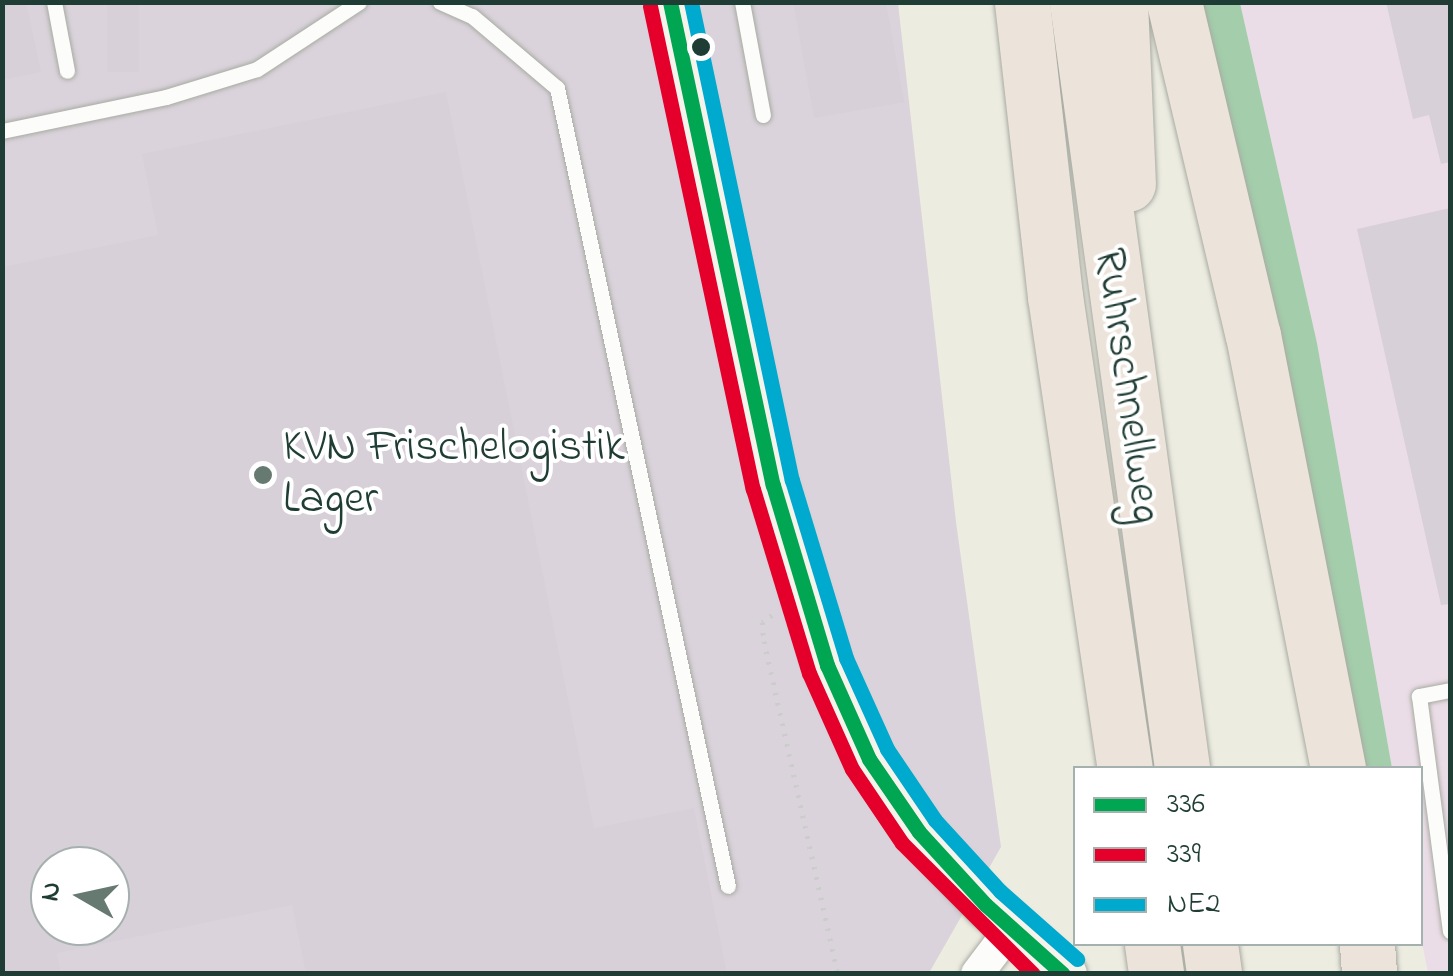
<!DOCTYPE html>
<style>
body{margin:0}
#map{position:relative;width:1453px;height:976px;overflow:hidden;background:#edece1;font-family:"Indie Flower",sans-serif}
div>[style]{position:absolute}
.built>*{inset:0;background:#ebdde7}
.industrial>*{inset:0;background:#dad3db}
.forest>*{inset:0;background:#a3cdab}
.building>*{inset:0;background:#d7d0d8;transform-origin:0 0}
.path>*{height:5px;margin-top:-2.5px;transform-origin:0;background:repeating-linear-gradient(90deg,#cbcdca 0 2.5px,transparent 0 10.5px)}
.roads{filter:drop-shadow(0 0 2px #a8aba3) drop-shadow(0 0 2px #a8aba3)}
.service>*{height:15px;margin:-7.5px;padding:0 7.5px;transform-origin:7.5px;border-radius:7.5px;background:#fcfcfa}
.minor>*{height:32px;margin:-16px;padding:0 16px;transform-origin:16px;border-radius:16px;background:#fcfcfa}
.secondary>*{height:45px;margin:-22.5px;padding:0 22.5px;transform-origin:22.5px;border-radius:22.5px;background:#f6f3ed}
.motorway>*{height:55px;margin:-27.5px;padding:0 27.5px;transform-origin:27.5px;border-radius:27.5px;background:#ece4da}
.bus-1>*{height:15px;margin:-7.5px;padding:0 7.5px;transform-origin:7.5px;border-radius:7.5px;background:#00a651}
.bus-2>*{height:15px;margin:-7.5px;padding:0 7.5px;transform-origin:7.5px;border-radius:7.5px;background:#e4002b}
.bus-3>*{height:15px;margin:-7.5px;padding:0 7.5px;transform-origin:7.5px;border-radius:7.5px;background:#00a9ce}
.dots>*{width:28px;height:28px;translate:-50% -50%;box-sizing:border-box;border:5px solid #fff;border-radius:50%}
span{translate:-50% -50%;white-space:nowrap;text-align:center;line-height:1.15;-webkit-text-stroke:8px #fff;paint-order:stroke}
.street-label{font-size:45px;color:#1f3d34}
.poi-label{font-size:45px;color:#1f3d34}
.left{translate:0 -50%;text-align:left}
.frame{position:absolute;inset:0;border:5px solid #1f3d34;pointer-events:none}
.legend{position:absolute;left:1073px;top:766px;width:350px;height:180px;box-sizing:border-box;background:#fff;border:2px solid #a5b1ae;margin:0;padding:12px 18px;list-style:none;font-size:30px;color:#1f3d34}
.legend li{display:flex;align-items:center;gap:20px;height:50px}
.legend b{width:50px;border:2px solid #a5b1ae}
.north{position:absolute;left:30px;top:846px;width:100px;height:100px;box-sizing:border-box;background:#fff;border:2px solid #a5b1ae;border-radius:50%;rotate:279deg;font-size:28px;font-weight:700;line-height:40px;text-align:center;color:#1f3d34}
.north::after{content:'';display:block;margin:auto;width:35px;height:45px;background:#677a71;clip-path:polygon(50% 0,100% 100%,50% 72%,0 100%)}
</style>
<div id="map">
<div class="built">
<div style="clip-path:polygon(1240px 3px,1450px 3px,1450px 973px,1428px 973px,1420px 932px,1420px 768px,1392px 768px,1317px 343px)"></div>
</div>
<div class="industrial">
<div style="clip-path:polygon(evenodd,2px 3px,898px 3px,956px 522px,1001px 847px,929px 973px,3px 973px,2px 3px,50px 866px,110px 866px,110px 926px,50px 926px,50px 866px)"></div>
</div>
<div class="forest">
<div style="clip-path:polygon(1197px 3px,1240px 3px,1317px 343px,1392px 768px,1350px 768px)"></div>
</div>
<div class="building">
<div style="clip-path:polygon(2px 2px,26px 2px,41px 72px,2px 80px)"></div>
<div style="left:107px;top:2px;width:32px;height:70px"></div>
<div style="clip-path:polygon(793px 2px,886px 2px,904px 102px,814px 118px)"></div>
<div style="clip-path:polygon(1386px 2px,1450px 2px,1450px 162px,1441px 164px,1429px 115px,1413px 119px)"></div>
<div style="clip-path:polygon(evenodd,446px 92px,594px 828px,694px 808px,727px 974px,306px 974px,292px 905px,57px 953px,61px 974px,2px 974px,2px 267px,158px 235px,142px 154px,446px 92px,50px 866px,110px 866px,110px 926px,50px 926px,50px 866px)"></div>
<div style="clip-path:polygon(1450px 208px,1450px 604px,1441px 605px,1357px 229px)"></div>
</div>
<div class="path">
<div style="left:772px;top:615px;width:12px;rotate:145deg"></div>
<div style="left:762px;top:622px;width:19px;rotate:84deg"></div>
<div style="left:764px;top:641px;width:341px;rotate:77.5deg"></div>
</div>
<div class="roads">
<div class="service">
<div style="left:54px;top:2px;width:70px;rotate:79.3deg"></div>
<div style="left:440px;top:2px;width:35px;rotate:24deg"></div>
<div style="left:472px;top:16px;width:111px;rotate:40.3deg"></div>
<div style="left:557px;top:88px;width:816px;rotate:77.91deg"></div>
<div style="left:742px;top:2px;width:115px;rotate:79.5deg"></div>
<div style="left:2px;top:131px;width:167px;rotate:-11.7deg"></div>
<div style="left:166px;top:97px;width:95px;rotate:-17.1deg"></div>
<div style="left:257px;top:69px;width:122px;rotate:-33.3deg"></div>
<div style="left:1450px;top:690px;width:32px;rotate:169deg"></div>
<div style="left:1419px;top:696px;width:237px;rotate:82.5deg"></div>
</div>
<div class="minor">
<div style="left:977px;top:974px;width:56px;rotate:-52.9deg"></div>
</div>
<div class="secondary">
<div style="left:670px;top:2px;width:494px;rotate:78deg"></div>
<div style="left:773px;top:485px;width:188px;rotate:73.3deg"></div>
<div style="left:827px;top:665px;width:103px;rotate:65.9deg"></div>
<div style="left:869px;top:759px;width:88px;rotate:55.6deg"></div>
<div style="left:919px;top:832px;width:99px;rotate:47.5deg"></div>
<div style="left:986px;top:905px;width:104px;rotate:41.5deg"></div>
</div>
<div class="motorway">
<div style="left:1022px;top:2px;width:296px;rotate:83.6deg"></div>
<div style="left:1055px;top:296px;width:477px;rotate:81.6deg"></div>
<div style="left:1077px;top:2px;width:773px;rotate:82.19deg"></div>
<div style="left:1120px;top:2px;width:182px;rotate:87.5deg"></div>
<div style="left:1174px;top:2px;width:342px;rotate:76.7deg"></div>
<div style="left:1253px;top:335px;width:441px;rotate:78.9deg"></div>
<div style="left:1152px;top:944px;width:30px;rotate:82deg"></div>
<div style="left:1210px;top:944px;width:30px;rotate:82deg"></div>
<div style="left:1367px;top:944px;width:30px;rotate:86deg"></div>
</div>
</div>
<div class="bus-1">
<div style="left:670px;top:2px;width:494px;rotate:78deg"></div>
<div style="left:773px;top:485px;width:188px;rotate:73.3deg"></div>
<div style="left:827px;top:665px;width:103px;rotate:65.9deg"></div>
<div style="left:869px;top:759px;width:88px;rotate:55.6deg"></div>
<div style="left:919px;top:832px;width:99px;rotate:47.5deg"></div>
<div style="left:986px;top:905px;width:103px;rotate:41.9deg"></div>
</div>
<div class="bus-2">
<div style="left:650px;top:6px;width:494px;rotate:78deg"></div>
<div style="left:753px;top:489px;width:192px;rotate:73.1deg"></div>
<div style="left:809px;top:673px;width:105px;rotate:65.9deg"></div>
<div style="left:852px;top:769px;width:89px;rotate:56deg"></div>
<div style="left:902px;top:843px;width:185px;rotate:45deg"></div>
</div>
<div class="bus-3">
<div style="left:691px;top:2px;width:489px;rotate:78.1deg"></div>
<div style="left:792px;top:480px;width:186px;rotate:73.1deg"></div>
<div style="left:846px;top:658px;width:100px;rotate:65.7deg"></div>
<div style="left:887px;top:749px;width:86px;rotate:55.9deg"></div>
<div style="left:935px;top:820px;width:96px;rotate:47.5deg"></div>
<div style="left:1000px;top:891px;width:103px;rotate:41.4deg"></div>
</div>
<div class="dots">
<div style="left:701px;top:47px;background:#1f3d34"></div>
<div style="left:263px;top:475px;background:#677a71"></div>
</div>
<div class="street-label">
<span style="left:1126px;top:386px;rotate:82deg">Ruhrschnellweg</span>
</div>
<div class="poi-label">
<span class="left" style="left:283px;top:475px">KVN Frischelogistik<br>Lager</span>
</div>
<div class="frame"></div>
<ul class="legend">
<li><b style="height:12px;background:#00a651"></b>336</li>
<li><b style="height:12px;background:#e4002b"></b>339</li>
<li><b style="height:12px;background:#00a9ce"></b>NE2</li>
</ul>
<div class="north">N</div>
</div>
